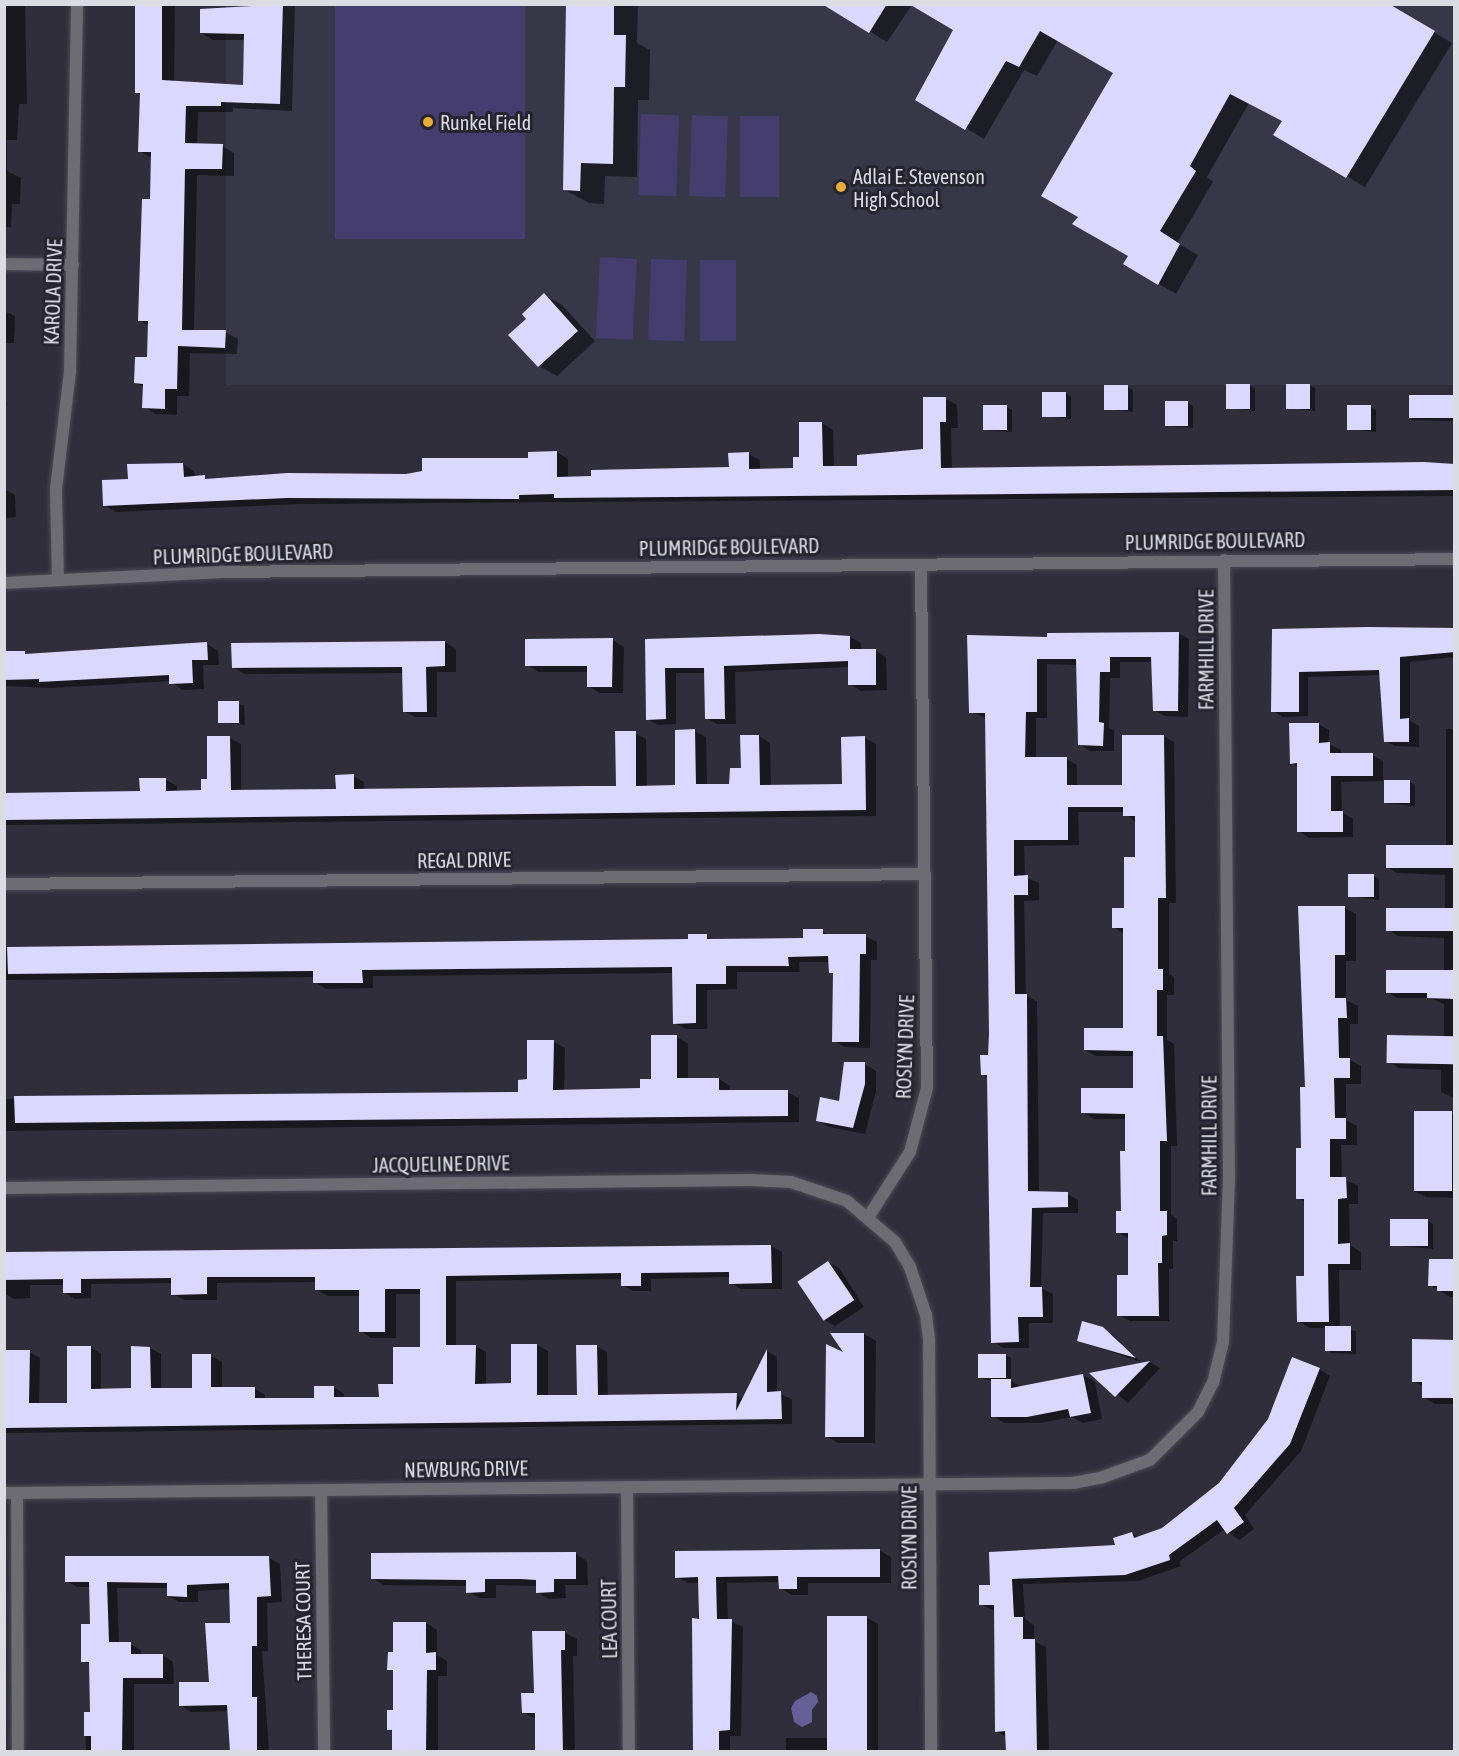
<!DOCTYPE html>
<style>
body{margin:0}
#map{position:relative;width:1459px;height:1756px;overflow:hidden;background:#2f2e3a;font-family:"Asap Condensed",sans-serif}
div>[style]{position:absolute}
.built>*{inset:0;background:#383748;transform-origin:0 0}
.green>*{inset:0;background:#443d6d;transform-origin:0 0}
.water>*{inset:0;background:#655e97}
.shadow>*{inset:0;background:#0007;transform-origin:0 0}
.building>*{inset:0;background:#dbd8ff;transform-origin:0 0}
.roads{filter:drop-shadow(0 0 2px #4b4a55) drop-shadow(0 0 2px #4b4a55)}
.minor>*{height:12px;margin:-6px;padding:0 6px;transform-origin:6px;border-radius:6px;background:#6c6c72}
.dots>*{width:16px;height:16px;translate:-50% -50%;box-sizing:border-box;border:3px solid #25242f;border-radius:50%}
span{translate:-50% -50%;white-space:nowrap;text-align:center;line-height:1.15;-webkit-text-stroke:6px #25242f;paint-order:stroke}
.poi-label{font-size:20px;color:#dbdbe2}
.left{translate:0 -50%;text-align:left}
.street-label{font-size:20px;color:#dbdbe2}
.frame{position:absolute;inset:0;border:6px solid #dbdbe2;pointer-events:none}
</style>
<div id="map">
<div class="built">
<div style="left:226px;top:5px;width:1228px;height:380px"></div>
</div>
<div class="green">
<div style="left:335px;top:5px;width:190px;height:234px"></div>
<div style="left:641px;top:114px;width:38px;height:81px;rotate:2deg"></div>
<div style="left:692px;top:115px;width:36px;height:81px;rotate:2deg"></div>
<div style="left:740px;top:116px;width:39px;height:81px"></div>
<div style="left:600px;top:257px;width:37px;height:81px;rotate:3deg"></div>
<div style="left:651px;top:259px;width:36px;height:81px;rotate:2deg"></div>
<div style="left:700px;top:260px;width:36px;height:81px"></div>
</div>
<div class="water">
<div style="clip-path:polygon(811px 1692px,817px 1696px,818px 1702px,812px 1710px,812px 1722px,802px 1727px,794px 1722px,791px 1708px,795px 1701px)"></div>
</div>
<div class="shadow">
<div style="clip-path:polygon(4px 4px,25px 4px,27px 104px,19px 104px,17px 140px,7px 140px,7px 171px,21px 178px,20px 204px,12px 204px,11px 227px,4px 227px)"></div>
<div style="clip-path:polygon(136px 4px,175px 4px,174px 82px,244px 86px,245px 40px,213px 40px,201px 33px,246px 10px,246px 4px,295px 4px,292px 111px,233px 108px,233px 112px,198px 112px,197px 145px,222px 146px,234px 153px,234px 176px,197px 175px,194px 331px,225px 332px,238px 339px,237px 354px,190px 353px,189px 396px,177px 396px,177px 415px,156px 414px,144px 407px,144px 387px,136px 383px,149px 358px,150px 326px,139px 320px,153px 159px,140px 151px,142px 96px,136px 92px)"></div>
<div style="clip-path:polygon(568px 4px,638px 4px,637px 43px,650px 50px,649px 100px,638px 100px,637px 177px,605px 176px,604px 204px,589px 203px,565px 190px)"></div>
<div style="clip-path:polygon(825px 4px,1386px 4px,1452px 43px,1365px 187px,1276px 134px,1284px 121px,1249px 103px,1207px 177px,1213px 182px,1177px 243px,1198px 255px,1176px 294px,1125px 264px,1130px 255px,1080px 217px,1116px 73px,1058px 40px,1037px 76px,1024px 70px,984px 139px,917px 99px,955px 30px,912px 5px,887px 42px)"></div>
<div style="clip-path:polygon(545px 295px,562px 305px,595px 341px,557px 376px,539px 366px,528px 319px)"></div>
<div style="clip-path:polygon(4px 311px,15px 316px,14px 343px,4px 343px)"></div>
<div style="clip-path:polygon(1250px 385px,1255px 389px,1255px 411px,1228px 408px)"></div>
<div style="clip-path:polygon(1309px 385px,1315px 388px,1315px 411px,1288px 408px)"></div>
<div style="clip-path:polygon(1128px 387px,1133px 390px,1133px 412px,1106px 409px)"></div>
<div style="clip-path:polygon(1066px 393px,1071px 397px,1071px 419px,1044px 416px)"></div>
<div style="clip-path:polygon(1454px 395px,1454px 421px,1410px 420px)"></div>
<div style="clip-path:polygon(946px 399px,957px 405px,958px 428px,951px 428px,952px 469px,1454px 465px,1454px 496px,299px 504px,116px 512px,105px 505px,130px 480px,183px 464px,194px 471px,195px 478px,210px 480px,406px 475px,529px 460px,557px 452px,568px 459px,568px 479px,730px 469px,748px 454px,760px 460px,760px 470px,794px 469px,822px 423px,833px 430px,834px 467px,859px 467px,925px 450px)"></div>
<div style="left:4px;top:402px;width:3px;height:26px;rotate:18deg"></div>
<div style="clip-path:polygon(1188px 403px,1193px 406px,1193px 428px,1166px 426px)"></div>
<div style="clip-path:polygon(1007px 407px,1012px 410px,1012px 432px,985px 430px)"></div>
<div style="clip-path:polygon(1370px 407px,1376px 410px,1376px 432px,1349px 429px)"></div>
<div style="clip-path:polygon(4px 489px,15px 495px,16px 517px,4px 518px)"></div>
<div style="clip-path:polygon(1454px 630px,1454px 657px,1410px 662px,1410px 721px,1419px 726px,1419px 747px,1395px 746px,1385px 741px,1381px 675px,1308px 677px,1308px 716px,1283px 717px,1273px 711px,1274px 631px)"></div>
<div style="clip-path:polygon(1178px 633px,1189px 639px,1188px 717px,1165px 716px,1154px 710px,1152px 662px,1120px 662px,1120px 678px,1110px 678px,1109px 728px,1114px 730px,1114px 751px,1090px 751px,1079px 744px,1077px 665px,1047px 664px,1047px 718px,1036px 718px,1036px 758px,1066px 759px,1077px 765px,1077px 786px,1124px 786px,1163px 736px,1174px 742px,1176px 903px,1169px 903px,1169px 974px,1174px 977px,1174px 995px,1167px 995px,1167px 1040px,1174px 1044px,1177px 1146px,1171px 1146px,1171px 1215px,1177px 1219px,1177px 1241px,1173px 1241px,1173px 1269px,1169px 1269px,1169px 1321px,1130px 1321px,1119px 1315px,1130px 1277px,1128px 1238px,1117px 1232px,1122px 1213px,1127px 1119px,1094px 1119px,1083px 1112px,1135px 1090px,1135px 1056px,1096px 1056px,1085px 1050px,1125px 1029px,1124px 934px,1114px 927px,1126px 910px,1137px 859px,1135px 822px,1124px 812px,1078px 812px,1079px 845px,1024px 846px,1025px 877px,1039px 883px,1039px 900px,1024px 901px,1026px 995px,1037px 1002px,1039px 1193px,1067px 1194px,1078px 1200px,1078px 1213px,1043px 1213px,1041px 1288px,1053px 1294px,1053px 1323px,1029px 1323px,1029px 1348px,1004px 1348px,993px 1342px,989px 1078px,982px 1074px,989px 1056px,990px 1034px,986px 718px,971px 712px,1049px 639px)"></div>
<div style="clip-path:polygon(819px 635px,850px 637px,861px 643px,861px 651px,876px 651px,886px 657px,887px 690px,861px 691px,850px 684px,850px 667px,735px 672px,736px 724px,717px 724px,707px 718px,706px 673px,676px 673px,676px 724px,658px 725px,647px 719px,646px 641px)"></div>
<div style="clip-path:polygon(613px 640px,624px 647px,623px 693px,600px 693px,588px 686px,589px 672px,539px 672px,527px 665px)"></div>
<div style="clip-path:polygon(445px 642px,456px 649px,456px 672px,437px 672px,437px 717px,415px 717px,404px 711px,404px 673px,245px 674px,234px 668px)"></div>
<div style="clip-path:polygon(207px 644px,218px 651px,219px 665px,203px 665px,204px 689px,182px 690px,171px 681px,52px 688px,5px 686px,4px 729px,4px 653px,30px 656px)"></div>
<div style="clip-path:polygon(219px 702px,244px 705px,245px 725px,219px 722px)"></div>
<div style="clip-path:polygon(1318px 724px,1329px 730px,1329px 744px,1341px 750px,1341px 754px,1372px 755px,1383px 761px,1383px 781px,1341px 782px,1342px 812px,1353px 819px,1353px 837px,1309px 838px,1299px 831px,1298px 767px,1291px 763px)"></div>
<div style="clip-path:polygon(1446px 729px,1454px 729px,1454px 1098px,1441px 1092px,1441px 1070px,1399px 1068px,1389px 1062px,1444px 1037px,1444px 1004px,1430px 998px,1397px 998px,1387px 992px,1444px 972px,1444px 938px,1398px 936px,1388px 930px,1445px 910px,1445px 875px,1397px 873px,1387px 867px,1446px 847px)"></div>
<div style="clip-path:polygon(694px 731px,706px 737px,707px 785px,731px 785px,742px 769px,742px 737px,759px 736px,770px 743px,771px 786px,844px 785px,865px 738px,876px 744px,876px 816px,4px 825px,4px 794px,141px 793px,166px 780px,177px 786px,177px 792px,203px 792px,230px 738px,241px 744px,241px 791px,337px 791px,353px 776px,364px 782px,364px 790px,617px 787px,635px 733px,646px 739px,647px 787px,677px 786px)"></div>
<div style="clip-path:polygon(1410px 782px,1415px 785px,1415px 806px,1386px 803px)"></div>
<div style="clip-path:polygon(1373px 876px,1379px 879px,1379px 900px,1350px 896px)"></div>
<div style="clip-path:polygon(1345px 908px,1356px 914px,1356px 961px,1346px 961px,1346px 1000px,1358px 1006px,1358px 1024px,1350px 1024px,1350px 1060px,1361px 1066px,1361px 1084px,1346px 1084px,1346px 1120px,1357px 1126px,1357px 1145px,1341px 1145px,1342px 1179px,1358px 1185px,1358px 1204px,1349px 1204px,1350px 1245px,1361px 1252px,1361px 1270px,1339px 1270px,1340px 1328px,1356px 1331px,1356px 1354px,1332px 1353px,1326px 1350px,1326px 1328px,1310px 1328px,1298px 1321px,1306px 1278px,1305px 1202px,1298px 1198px,1306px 1089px)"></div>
<div style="clip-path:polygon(822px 931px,831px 936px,865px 936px,877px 942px,877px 960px,871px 960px,870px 1048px,845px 1047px,834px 1041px,834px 975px,830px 972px,830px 962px,799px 962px,800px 972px,737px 972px,737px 989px,707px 990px,707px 1029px,686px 1029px,674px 1023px,674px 973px,373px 976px,373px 988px,326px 989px,315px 982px,314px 977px,4px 980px,4px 949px,689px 940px,706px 936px,715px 941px,804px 939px)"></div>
<div style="clip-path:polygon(676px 1037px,688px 1043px,688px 1080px,719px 1079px,730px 1086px,730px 1091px,787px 1092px,799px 1098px,799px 1122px,4px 1131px,4px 1099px,520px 1093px,554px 1042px,565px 1048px,564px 1091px,641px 1090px,653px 1080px)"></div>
<div style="clip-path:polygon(864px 1064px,876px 1071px,876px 1091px,865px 1134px,829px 1127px,817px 1120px,841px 1103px)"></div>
<div style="clip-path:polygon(1451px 1113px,1454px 1115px,1454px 1198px,1426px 1197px,1414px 1191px)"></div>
<div style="clip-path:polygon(1428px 1221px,1433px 1224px,1433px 1249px,1391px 1245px)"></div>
<div style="clip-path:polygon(771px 1246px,782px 1252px,782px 1289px,741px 1289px,730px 1283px,730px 1277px,651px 1279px,651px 1291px,633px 1291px,622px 1285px,622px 1279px,456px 1281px,456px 1346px,475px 1346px,486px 1352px,486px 1385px,513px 1385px,537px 1345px,548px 1351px,548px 1397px,578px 1396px,596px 1346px,607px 1352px,608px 1396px,736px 1395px,744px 1399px,767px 1351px,777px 1357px,777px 1393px,792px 1399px,792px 1424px,4px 1433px,4px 1403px,29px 1352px,40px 1358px,39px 1404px,68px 1404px,90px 1347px,101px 1354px,101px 1390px,133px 1389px,133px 1348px,150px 1348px,161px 1354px,161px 1390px,193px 1390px,193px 1355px,211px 1356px,222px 1362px,222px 1388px,254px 1388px,265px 1395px,265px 1400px,315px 1400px,334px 1387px,344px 1394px,344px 1399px,380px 1398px,421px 1348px,421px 1294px,396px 1294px,396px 1338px,371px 1338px,361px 1331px,361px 1296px,328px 1296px,317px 1290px,317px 1282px,217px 1283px,217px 1300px,184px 1300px,173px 1294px,173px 1283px,91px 1284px,91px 1298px,75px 1299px,64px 1292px,64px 1285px,30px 1285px,30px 1298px,14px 1299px,4px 1293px,4px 1255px)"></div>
<div style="clip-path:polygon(1454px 1261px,1454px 1297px,1450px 1297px,1430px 1285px)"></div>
<div style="clip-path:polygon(828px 1262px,840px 1269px,864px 1307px,835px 1326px,823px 1319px,799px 1281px)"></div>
<div style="clip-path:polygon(1102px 1329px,1113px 1335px,1141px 1362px,1079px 1341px)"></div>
<div style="clip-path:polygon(864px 1334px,876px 1341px,875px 1443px,838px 1443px,826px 1436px,847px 1356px)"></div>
<div style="clip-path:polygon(1454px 1341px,1454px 1404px,1435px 1404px,1423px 1397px,1424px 1387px,1413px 1381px)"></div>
<div style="clip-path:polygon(1006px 1355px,1011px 1358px,1011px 1381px,1022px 1387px,1083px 1375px,1095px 1382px,1102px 1419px,1083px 1423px,1072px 1417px,1040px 1423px,1004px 1423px,993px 1416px,993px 1381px,980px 1378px)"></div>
<div style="clip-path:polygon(1150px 1362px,1160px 1368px,1128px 1403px,1092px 1374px)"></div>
<div style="clip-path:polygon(1319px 1369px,1330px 1376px,1301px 1451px,1245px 1515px,1254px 1529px,1239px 1540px,1225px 1529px,1179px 1562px,1181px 1566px,1138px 1581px,1023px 1584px,1025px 1619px,1034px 1625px,1034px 1641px,1046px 1647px,1049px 1752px,1007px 1752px,1007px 1737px,996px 1731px,995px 1611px,980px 1604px,991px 1586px,991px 1553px,1117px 1546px,1132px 1533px,1139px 1538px,1163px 1530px,1220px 1484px)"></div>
<div style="clip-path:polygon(879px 1550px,891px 1557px,891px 1583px,808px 1583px,808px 1595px,792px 1595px,780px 1588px,780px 1582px,727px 1583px,728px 1620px,743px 1627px,741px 1736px,730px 1736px,730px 1752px,694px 1752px,699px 1583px,688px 1583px,677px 1577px)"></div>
<div style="clip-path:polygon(576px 1554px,587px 1561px,588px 1585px,565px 1585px,566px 1598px,549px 1599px,537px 1592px,537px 1586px,496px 1585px,496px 1598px,480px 1598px,468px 1592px,468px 1586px,384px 1585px,372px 1578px)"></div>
<div style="clip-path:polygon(269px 1558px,280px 1564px,282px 1602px,267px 1603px,268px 1651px,262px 1651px,269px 1752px,230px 1752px,229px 1711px,191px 1712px,180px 1705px,211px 1684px,232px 1625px,231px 1589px,198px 1591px,198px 1602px,179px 1602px,168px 1596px,168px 1588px,117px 1588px,119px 1644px,130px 1644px,141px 1650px,142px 1655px,162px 1655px,173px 1662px,174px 1684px,134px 1684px,134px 1752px,86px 1752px,85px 1714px,92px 1714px,91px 1665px,83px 1661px,91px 1625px,91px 1587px,77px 1587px,66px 1581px)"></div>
<div style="clip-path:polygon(867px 1618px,878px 1624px,878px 1752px,786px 1752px,786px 1738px,829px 1738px)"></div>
<div style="clip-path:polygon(426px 1623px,437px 1630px,437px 1655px,447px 1661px,447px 1676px,438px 1676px,438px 1752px,392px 1752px,393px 1732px,388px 1729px,394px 1712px,395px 1672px,389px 1669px,394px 1653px)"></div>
<div style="clip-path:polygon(565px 1633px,577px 1639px,577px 1656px,573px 1656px,575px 1752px,536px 1752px,536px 1719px,523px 1712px)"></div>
</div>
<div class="building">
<div style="clip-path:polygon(135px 4px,162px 4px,162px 80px,243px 85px,244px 34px,200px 33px,200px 9px,283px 4px,280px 104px,221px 102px,221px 106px,186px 106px,185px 143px,223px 144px,222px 169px,185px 169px,182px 330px,226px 330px,225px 348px,178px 346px,177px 389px,165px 389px,165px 409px,142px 408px,143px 384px,134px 383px,135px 357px,147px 357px,148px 321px,138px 321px,142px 199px,150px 199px,151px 152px,138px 152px,140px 93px,135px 93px)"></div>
<div style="clip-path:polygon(566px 4px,614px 4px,614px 35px,626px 35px,625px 87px,614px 87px,613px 164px,581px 163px,580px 191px,563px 190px)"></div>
<div style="clip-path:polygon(822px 4px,887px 4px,869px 33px)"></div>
<div style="clip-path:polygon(909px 4px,1389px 4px,1435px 31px,1346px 178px,1273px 135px,1282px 121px,1230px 94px,1190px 166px,1196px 171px,1160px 231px,1180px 244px,1158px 285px,1123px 264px,1128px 256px,1072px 224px,1078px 217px,1041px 196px,1113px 73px,1040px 31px,1019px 67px,1006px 61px,965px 130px,915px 100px,953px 30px)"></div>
<div style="clip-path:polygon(544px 293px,578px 331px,538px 367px,508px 335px,526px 319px,522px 314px)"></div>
<div style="left:1226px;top:384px;width:24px;height:25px"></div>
<div style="left:1286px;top:384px;width:24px;height:25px"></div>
<div style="left:1128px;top:385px;width:25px;height:24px;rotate:90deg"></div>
<div style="left:1042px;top:392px;width:24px;height:25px"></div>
<div style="left:1455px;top:395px;width:23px;height:46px;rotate:90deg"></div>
<div style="clip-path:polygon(923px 397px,946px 397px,946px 422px,940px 422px,941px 468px,1424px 462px,1455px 464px,1455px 490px,554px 498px,554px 494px,519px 495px,519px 499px,287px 498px,103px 506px,102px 480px,128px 479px,127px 464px,183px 463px,184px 477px,205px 475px,205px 479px,287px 473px,406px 474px,422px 471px,422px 458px,528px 458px,528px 452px,557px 451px,557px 477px,591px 476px,591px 470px,729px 467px,728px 453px,749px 452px,749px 469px,793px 468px,793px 457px,799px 457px,799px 422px,822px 422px,823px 466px,857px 466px,857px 455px,923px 449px)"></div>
<div style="left:1188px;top:401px;width:25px;height:23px;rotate:90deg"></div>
<div style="left:1007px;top:405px;width:25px;height:24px;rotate:90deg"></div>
<div style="left:1347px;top:405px;width:24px;height:25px"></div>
<div style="clip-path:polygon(1368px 627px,1455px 628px,1455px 652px,1400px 657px,1400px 719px,1409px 718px,1409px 742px,1384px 742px,1379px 670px,1299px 672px,1299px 712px,1271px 712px,1272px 629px)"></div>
<div style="clip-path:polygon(1179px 632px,1178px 711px,1153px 711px,1151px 657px,1110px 657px,1110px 672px,1100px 672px,1099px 722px,1104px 723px,1103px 746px,1078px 745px,1076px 659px,1037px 659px,1037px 712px,1026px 712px,1025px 757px,1067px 757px,1067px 785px,1122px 785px,1122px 735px,1164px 735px,1166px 898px,1158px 898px,1158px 969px,1163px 969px,1163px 990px,1157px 990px,1157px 1036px,1163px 1036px,1167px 1141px,1160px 1141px,1160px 1211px,1167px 1211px,1167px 1235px,1162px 1236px,1162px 1263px,1158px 1263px,1159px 1316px,1117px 1316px,1117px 1275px,1128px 1275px,1128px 1233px,1116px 1233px,1116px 1211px,1121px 1211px,1120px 1151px,1125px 1151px,1125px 1114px,1081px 1113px,1081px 1088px,1133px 1088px,1133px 1051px,1084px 1050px,1084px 1028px,1123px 1028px,1123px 928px,1112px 928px,1112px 908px,1124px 908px,1124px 857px,1135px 857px,1135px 816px,1123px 816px,1123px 807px,1068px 807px,1068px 840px,1014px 840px,1014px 876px,1028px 875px,1028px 895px,1014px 895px,1015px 994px,1027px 994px,1028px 1191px,1068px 1192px,1068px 1207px,1032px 1208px,1030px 1287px,1042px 1287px,1043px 1317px,1018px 1317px,1019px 1342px,991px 1343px,987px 1075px,981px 1075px,980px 1055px,988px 1055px,989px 1034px,985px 713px,969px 713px,967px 635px,1047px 637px,1047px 633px)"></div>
<div style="clip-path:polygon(819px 634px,850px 636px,850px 649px,876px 649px,876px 685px,848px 685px,848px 661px,724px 666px,725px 719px,705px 719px,704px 668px,665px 668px,666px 719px,646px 720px,645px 639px)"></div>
<div style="clip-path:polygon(613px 638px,612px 687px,587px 687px,587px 666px,525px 666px,525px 639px)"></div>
<div style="clip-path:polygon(445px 641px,445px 666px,426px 667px,427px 712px,403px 712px,402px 667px,232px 668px,231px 643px)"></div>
<div style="clip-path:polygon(207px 642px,208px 660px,192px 660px,193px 683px,169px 684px,169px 675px,39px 682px,39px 679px,4px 680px,4px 651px,25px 651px,25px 654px)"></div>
<div style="left:218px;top:701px;width:21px;height:22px"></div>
<div style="clip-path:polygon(1289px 723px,1319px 723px,1319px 743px,1330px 742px,1330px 753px,1373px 753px,1373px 776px,1331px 776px,1331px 811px,1343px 811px,1343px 832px,1297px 832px,1297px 763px,1290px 764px)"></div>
<div style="clip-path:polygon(695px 729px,696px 784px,729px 784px,730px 768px,741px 768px,740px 735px,759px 735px,760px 785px,842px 784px,841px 737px,865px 736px,866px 810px,4px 820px,4px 793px,140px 791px,139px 778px,166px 778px,166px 791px,201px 790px,201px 779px,207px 779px,207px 736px,230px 736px,231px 790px,336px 789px,335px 775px,354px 774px,354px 789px,586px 786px,616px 786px,615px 731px,636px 731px,636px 786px,675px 785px,675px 730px)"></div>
<div style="left:1384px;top:780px;width:26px;height:23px"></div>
<div style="left:1386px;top:845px;width:69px;height:23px"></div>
<div style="left:1348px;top:874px;width:26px;height:23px"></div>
<div style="clip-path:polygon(1298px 906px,1345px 906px,1345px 955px,1335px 955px,1335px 998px,1346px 998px,1347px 1018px,1338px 1018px,1339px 1058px,1350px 1058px,1350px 1078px,1334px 1078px,1335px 1118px,1346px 1118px,1346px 1139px,1330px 1139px,1330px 1177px,1346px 1177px,1347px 1198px,1338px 1199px,1338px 1244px,1350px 1243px,1350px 1264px,1328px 1264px,1329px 1322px,1297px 1322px,1296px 1276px,1304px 1276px,1304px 1199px,1296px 1199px,1296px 1148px,1301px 1148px,1300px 1087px,1305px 1087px)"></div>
<div style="left:1386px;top:908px;width:69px;height:23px"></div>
<div style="clip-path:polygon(803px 929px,823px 929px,823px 934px,866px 934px,866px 954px,860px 954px,859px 1042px,832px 1042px,833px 973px,829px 973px,828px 956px,788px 957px,789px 966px,726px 966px,726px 984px,696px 984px,696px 1023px,673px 1024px,672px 967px,362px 970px,363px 983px,313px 983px,313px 971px,8px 974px,7px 947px,688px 939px,688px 934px,707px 934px,707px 939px,803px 938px)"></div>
<div style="clip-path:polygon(1386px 970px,1455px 970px,1455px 999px,1427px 998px,1427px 993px,1386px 993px)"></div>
<div style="clip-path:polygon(651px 1035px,677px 1035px,677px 1078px,719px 1078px,719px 1090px,788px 1090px,788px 1116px,15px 1123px,14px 1096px,518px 1092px,518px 1080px,527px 1079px,527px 1040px,554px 1040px,553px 1090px,640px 1088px,640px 1079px,651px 1079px)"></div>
<div style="left:1387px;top:1035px;width:68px;height:28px;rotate:1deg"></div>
<div style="clip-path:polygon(844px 1062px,865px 1062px,865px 1084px,853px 1128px,816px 1121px,820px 1097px,839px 1101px)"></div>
<div style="left:1414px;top:1111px;width:38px;height:80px"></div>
<div style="left:1390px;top:1219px;width:38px;height:27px"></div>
<div style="clip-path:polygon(771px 1245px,772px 1283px,729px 1284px,729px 1272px,641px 1273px,641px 1286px,621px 1286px,621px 1273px,446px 1276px,446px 1345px,476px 1345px,475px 1384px,511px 1383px,511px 1344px,537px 1344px,537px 1395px,577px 1395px,576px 1345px,597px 1345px,598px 1395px,737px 1393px,736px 1411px,767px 1349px,767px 1392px,781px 1391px,782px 1419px,4px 1428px,4px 1350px,30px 1350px,29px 1403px,67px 1403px,67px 1346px,91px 1346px,91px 1389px,131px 1388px,131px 1346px,150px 1347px,151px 1388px,192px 1388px,192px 1354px,211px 1354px,211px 1387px,255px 1387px,255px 1398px,314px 1398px,314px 1386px,334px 1386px,334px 1397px,379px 1397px,378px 1384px,393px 1384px,393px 1347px,420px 1347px,420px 1289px,385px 1289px,385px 1332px,359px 1332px,359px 1290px,315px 1290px,315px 1277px,207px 1277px,207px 1294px,171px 1295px,171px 1278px,81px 1279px,81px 1293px,63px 1293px,63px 1279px,4px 1280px,4px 1252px)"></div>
<div style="clip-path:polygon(1429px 1259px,1455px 1259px,1455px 1291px,1437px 1291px,1437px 1286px,1428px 1286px)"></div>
<div style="left:828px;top:1261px;width:47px;height:37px;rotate:56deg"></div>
<div style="clip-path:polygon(1082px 1321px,1103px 1327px,1136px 1358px,1077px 1341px)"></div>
<div style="left:1325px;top:1326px;width:26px;height:25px"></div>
<div style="clip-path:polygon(830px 1333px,864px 1333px,864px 1437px,825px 1437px,826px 1344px,843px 1352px)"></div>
<div style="clip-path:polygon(1412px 1339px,1455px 1340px,1455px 1398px,1422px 1398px,1422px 1382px,1412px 1382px)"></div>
<div style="left:978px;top:1354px;width:28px;height:24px"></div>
<div style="clip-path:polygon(1292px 1357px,1320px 1368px,1290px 1444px,1234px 1508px,1244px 1522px,1227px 1534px,1217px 1520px,1169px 1555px,1170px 1560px,1125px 1575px,1012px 1579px,1014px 1617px,1023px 1617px,1023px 1639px,1035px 1639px,1037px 1752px,1006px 1752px,1005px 1731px,995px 1732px,994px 1605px,979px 1605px,979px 1585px,990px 1585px,989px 1552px,1115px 1545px,1113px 1538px,1132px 1532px,1134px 1538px,1162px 1528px,1219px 1483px,1268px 1419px)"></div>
<div style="clip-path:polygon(1150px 1361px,1115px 1397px,1089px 1373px)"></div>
<div style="clip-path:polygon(1083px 1374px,1091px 1413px,1070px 1417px,1068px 1409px,1027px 1417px,991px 1417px,991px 1379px,1011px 1379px,1011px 1388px)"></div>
<div style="clip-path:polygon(880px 1549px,880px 1577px,797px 1577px,797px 1589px,779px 1589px,778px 1576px,716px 1577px,717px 1619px,732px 1619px,730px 1730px,719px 1731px,719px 1752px,693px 1752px,692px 1618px,699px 1619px,698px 1577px,675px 1578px,675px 1551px)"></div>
<div style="clip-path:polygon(576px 1552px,576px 1579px,554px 1579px,554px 1592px,536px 1593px,536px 1580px,520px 1579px,485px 1579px,485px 1592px,466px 1593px,466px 1580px,371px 1579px,371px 1553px)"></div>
<div style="clip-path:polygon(65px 1556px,269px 1556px,271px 1596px,257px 1597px,257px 1646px,252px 1646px,252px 1697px,257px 1697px,257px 1752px,230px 1752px,227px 1705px,179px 1706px,179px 1682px,209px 1682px,205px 1623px,230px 1623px,229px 1583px,187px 1585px,187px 1597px,167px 1596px,167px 1583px,107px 1582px,109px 1642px,131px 1642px,131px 1654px,163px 1654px,163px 1678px,123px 1678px,122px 1752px,91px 1752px,91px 1736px,84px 1736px,84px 1712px,90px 1712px,89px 1662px,81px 1662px,81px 1624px,90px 1624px,89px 1582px,65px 1582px)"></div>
<div style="left:827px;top:1616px;width:40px;height:136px"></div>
<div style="clip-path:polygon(393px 1622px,426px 1622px,426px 1653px,436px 1652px,436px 1670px,427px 1670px,426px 1752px,392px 1752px,392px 1730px,387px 1730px,387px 1710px,393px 1710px,393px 1670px,387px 1670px,388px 1652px,393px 1652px)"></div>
<div style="clip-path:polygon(532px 1631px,565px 1631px,565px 1650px,561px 1650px,563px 1752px,535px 1752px,535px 1713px,522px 1713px,521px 1693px,534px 1693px)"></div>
</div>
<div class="roads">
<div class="minor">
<div style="left:4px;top:264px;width:69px;rotate:0.8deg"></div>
<div style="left:58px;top:580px;width:91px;rotate:-91.3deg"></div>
<div style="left:56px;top:489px;width:118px;rotate:-83.2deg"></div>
<div style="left:70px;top:372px;width:368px;rotate:-88.9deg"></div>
<div style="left:4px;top:583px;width:218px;rotate:-2.9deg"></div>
<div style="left:222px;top:572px;width:1232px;rotate:-0.6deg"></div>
<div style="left:4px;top:884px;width:920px;rotate:-0.62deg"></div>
<div style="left:4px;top:1188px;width:746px;rotate:-0.61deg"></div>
<div style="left:750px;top:1180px;width:41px;rotate:2.8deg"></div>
<div style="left:791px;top:1182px;width:59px;rotate:18.7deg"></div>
<div style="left:847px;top:1201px;width:63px;rotate:40.5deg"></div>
<div style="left:895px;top:1242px;width:29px;rotate:59deg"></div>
<div style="left:910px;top:1267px;width:51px;rotate:71.6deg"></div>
<div style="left:926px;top:1315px;width:25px;rotate:83deg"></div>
<div style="left:929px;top:1340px;width:412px;rotate:89.7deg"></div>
<div style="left:869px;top:1216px;width:76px;rotate:-57.4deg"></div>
<div style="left:910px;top:1152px;width:66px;rotate:-75.1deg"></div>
<div style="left:927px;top:1088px;width:523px;rotate:-90.66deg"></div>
<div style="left:627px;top:1487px;width:265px;rotate:89.6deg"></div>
<div style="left:321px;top:1490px;width:262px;rotate:89.3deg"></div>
<div style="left:4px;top:1493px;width:1069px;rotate:-0.54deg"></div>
<div style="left:1073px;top:1483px;width:31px;rotate:-11deg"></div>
<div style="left:1103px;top:1477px;width:50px;rotate:-19.9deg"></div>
<div style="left:1150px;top:1460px;width:68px;rotate:-45deg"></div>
<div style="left:1198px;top:1412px;width:33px;rotate:-63deg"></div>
<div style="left:1213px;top:1383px;width:42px;rotate:-76.3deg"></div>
<div style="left:1223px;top:1342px;width:163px;rotate:-87.9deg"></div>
<div style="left:1229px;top:1179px;width:619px;rotate:-90.46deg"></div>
<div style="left:17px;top:1493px;width:259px;rotate:89.8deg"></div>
</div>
</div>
<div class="dots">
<div style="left:428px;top:122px;background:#e8ab37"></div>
<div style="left:841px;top:187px;background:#e8ab37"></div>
</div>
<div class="poi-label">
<span class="left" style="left:440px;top:122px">Runkel Field</span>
<span class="left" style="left:853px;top:188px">Adlai E. Stevenson<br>High School</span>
</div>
<div class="street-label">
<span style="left:53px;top:292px;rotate:-88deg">KAROLA DRIVE</span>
<span style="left:1215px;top:541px;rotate:-1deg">PLUMRIDGE BOULEVARD</span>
<span style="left:729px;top:547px;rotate:-1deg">PLUMRIDGE BOULEVARD</span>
<span style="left:243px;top:554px;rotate:-2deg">PLUMRIDGE BOULEVARD</span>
<span style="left:1206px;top:650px;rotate:-90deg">FARMHILL DRIVE</span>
<span style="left:464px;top:860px;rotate:-1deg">REGAL DRIVE</span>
<span style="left:905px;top:1047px;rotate:-88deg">ROSLYN DRIVE</span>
<span style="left:1209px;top:1136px;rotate:-90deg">FARMHILL DRIVE</span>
<span style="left:441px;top:1164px;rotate:-1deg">JACQUELINE DRIVE</span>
<span style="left:466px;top:1469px;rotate:-1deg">NEWBURG DRIVE</span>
<span style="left:909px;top:1538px;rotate:-90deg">ROSLYN DRIVE</span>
<span style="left:609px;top:1619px;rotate:-91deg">LEA COURT</span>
<span style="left:303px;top:1621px;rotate:-91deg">THERESA COURT</span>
</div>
<div class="frame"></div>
</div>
